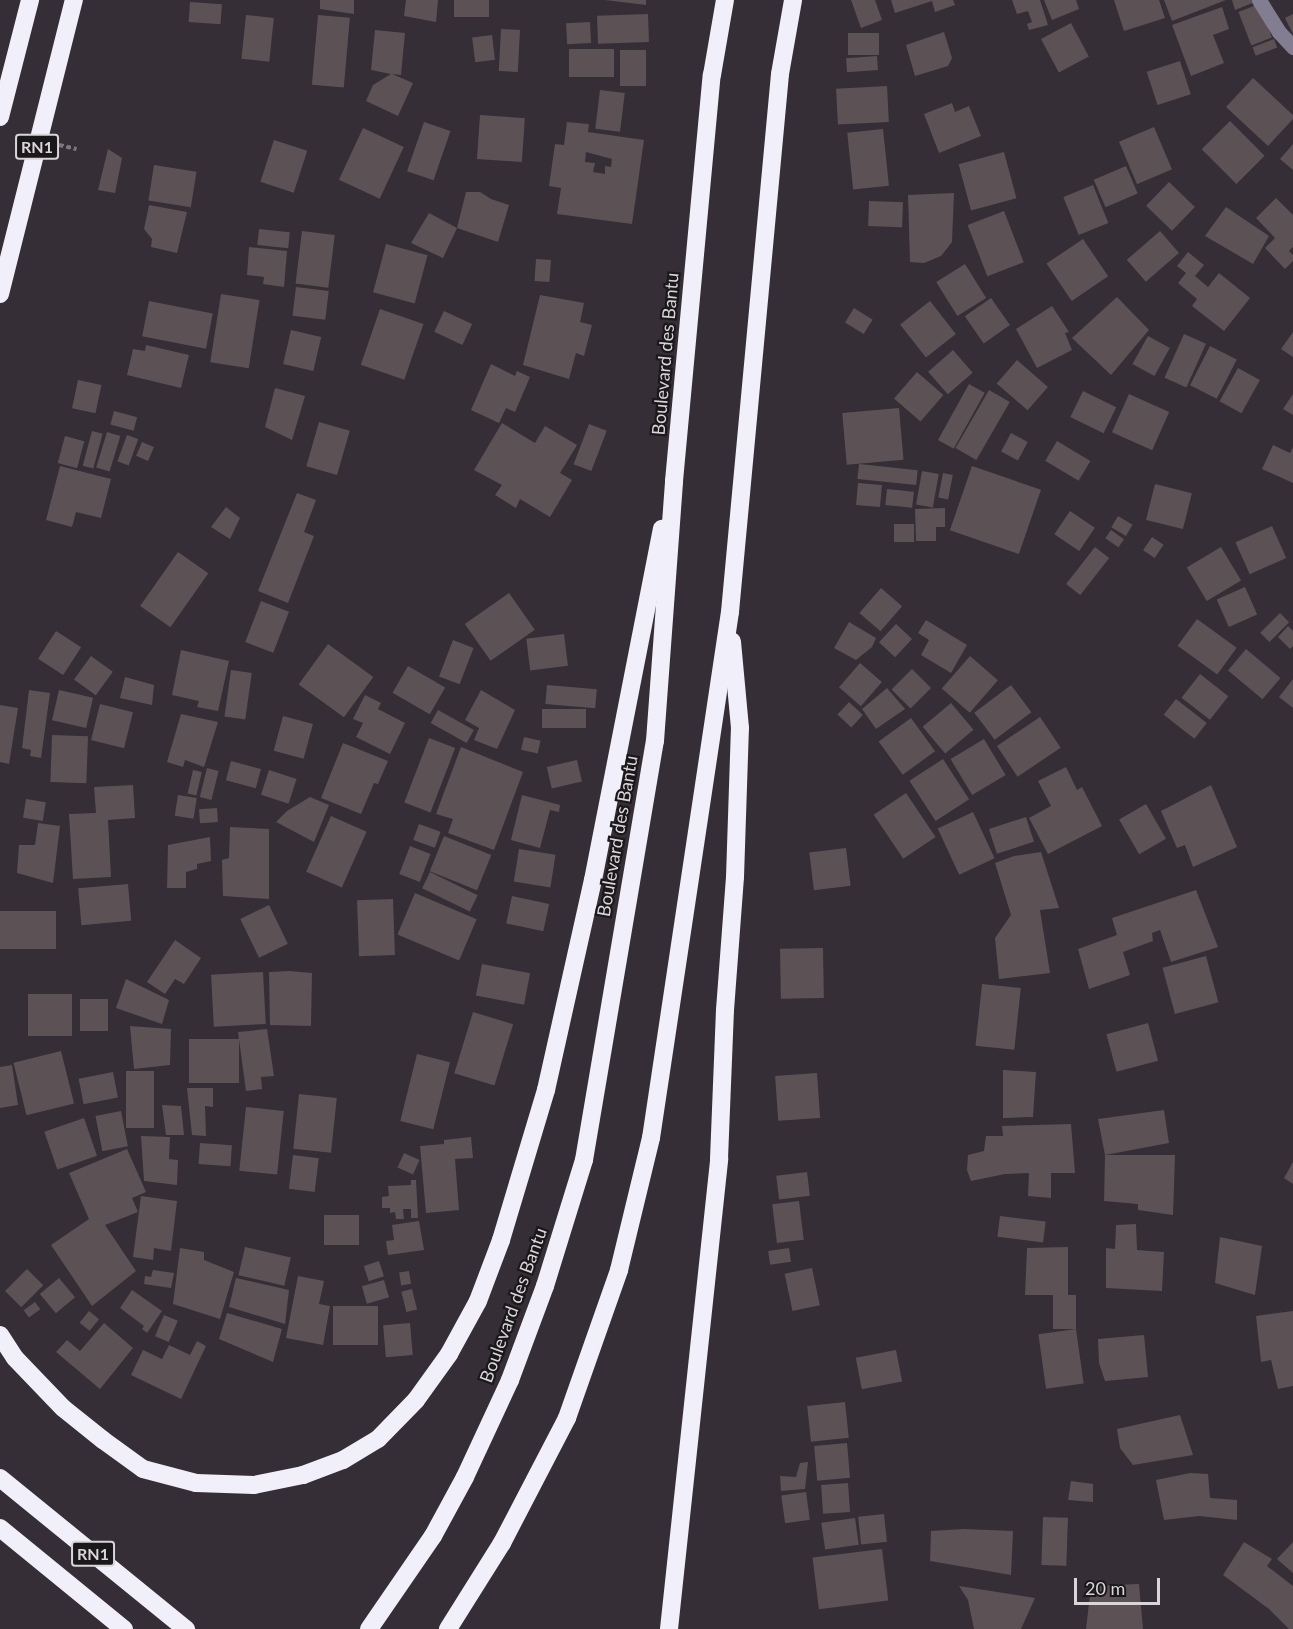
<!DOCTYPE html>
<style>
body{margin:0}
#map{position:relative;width:1293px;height:1629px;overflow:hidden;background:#352e36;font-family:Lato,sans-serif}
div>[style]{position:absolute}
.building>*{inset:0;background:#5c5155;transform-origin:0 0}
.path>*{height:4px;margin-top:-2px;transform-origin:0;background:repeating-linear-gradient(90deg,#7d777d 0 4.5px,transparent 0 7.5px)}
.minor>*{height:15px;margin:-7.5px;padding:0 7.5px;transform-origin:7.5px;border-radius:7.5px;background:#837d92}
.highway>*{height:18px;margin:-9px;padding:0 9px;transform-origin:9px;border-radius:9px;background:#f1eff9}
span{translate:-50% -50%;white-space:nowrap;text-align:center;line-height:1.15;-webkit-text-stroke:4.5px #1b181b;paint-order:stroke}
.shield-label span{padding:2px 4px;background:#1b181b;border:2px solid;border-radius:4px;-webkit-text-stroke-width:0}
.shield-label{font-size:16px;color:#d9d5d9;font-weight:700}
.street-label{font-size:18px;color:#d9d5d9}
.scale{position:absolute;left:1074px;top:1578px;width:86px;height:27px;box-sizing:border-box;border:3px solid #d9d5d9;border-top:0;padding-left:8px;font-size:18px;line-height:21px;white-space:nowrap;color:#d9d5d9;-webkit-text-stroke:4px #1b181b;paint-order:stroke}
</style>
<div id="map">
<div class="building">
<div style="clip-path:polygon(320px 0,354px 0,354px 14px,320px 9px)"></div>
<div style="clip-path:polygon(406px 0,438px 0,436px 22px,404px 16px)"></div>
<div style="left:454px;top:0;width:35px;height:17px"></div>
<div style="clip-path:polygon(605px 0,646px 0,646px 5px)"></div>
<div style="clip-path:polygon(851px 0,875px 0,882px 20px,861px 28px)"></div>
<div style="clip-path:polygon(891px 0,953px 0,955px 5px,935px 12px,932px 1px,895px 13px)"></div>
<div style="clip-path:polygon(1012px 0,1040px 0,1048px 25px,1029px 30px,1027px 24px,1032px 22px,1028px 11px,1017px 14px)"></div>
<div style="clip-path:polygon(1044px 0,1076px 0,1079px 9px,1052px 20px)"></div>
<div style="clip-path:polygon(1114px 0,1159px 0,1165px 18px,1124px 31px)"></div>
<div style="clip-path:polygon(1164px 0,1226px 0,1172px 21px)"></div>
<div style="clip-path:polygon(1232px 0,1254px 0,1255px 2px,1235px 10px)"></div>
<div style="left:190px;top:2px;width:32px;height:20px;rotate:4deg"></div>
<div style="left:1259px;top:4px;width:36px;height:22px;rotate:69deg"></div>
<div style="clip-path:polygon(1222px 7px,1229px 29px,1213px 35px,1224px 63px,1191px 76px,1172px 25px)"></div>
<div style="left:648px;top:14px;width:28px;height:51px;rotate:88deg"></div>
<div style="clip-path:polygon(1293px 14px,1293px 34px,1285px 18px)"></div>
<div style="left:246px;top:15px;width:28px;height:44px;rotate:6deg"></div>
<div style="left:318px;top:15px;width:32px;height:70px;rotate:5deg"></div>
<div style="left:590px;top:22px;width:21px;height:24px;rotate:87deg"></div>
<div style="left:1071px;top:23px;width:38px;height:34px;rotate:62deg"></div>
<div style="left:501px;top:29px;width:19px;height:42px;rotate:3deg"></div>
<div style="clip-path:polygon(375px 30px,405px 33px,401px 75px,392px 74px,413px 83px,398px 116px,366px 101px,373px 85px,391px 74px,371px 70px)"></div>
<div style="clip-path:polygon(944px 32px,952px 58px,948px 66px,915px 76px,906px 45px)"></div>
<div style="left:848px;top:33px;width:31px;height:22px"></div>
<div style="left:492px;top:35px;width:25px;height:20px;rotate:83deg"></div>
<div style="left:1274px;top:39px;width:9px;height:23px;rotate:69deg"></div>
<div style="left:614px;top:49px;width:28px;height:45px;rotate:90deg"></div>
<div style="left:620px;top:50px;width:26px;height:36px"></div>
<div style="left:877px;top:56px;width:14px;height:31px;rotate:86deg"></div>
<div style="left:1180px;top:61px;width:35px;height:35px;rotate:72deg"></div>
<div style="clip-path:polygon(1253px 78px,1293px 115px,1293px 119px,1268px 146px,1226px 107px)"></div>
<div style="left:887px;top:86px;width:36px;height:51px;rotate:87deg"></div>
<div style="left:600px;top:90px;width:25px;height:39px;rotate:7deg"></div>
<div style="clip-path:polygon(952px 103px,955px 112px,969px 106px,981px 136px,939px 153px,924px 114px)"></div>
<div style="left:480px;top:115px;width:45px;height:44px;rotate:4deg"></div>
<div style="left:1230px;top:121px;width:49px;height:40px;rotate:45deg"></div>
<div style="left:424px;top:122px;width:28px;height:52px;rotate:19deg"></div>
<div style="clip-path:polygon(evenodd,567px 122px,589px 124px,588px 132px,644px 140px,632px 224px,557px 214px,561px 188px,549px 186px,555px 144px,564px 145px,567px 122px,586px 152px,612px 159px,611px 167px,605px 166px,605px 174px,593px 172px,595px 163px,585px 162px,586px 152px)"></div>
<div style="left:1154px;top:127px;width:46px;height:38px;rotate:67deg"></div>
<div style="left:363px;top:128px;width:45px;height:57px;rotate:25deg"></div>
<div style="left:883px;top:129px;width:57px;height:36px;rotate:84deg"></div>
<div style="left:274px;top:140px;width:35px;height:44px;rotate:18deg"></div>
<div style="clip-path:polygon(1293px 144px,1293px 170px,1280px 159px)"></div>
<div style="clip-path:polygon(108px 149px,122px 158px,115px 193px,98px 190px)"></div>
<div style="left:1004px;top:152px;width:48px;height:47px;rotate:75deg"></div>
<div style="left:154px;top:165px;width:43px;height:36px;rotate:9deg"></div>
<div style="left:1126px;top:166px;width:30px;height:35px;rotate:67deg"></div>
<div style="left:1169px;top:182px;width:36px;height:33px;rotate:44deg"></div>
<div style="left:1093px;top:185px;width:41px;height:32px;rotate:68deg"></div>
<div style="clip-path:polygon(466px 192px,480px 192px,491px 199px,509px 205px,498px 242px,457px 228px)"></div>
<div style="clip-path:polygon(954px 193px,952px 242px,941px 256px,924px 263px,910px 262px,908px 195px)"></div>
<div style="clip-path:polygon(1276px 198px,1293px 215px,1293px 247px,1289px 251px,1293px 255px,1293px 261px,1285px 269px,1265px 248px,1275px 238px,1256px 218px)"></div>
<div style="left:869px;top:201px;width:34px;height:25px;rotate:2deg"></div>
<div style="clip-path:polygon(149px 205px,187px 212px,177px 253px,151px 247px,152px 239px,144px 229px)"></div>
<div style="clip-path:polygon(1226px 207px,1269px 236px,1253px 264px,1205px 236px)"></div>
<div style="left:1004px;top:211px;width:55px;height:39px;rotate:69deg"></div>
<div style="clip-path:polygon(429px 213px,457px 228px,443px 258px,411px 243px)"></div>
<div style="left:259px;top:229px;width:31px;height:16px;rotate:6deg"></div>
<div style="left:302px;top:231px;width:33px;height:53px;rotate:7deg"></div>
<div style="left:1160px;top:231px;width:29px;height:44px;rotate:49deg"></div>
<div style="left:1083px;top:239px;width:45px;height:44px;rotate:56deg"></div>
<div style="left:386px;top:244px;width:43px;height:50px;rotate:15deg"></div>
<div style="clip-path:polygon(249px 247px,287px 251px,284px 287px,263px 284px,264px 277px,247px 275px)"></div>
<div style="clip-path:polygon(1188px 252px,1204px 265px,1195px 276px,1208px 287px,1219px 273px,1250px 298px,1224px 331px,1192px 306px,1197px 299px,1178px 283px,1186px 273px,1177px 266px)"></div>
<div style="left:536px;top:259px;width:15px;height:22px;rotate:4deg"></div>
<div style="left:965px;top:264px;width:40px;height:34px;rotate:58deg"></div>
<div style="left:296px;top:287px;width:33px;height:29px;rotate:7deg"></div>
<div style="left:221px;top:294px;width:39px;height:69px;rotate:9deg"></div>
<div style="clip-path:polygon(540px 295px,584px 303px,580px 322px,592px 325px,584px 356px,576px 353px,569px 379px,523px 365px)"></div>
<div style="clip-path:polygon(1117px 297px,1149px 330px,1111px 375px,1072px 338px)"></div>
<div style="left:991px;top:298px;width:33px;height:32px;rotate:55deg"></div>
<div style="left:149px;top:301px;width:65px;height:36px;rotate:11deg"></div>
<div style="left:930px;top:301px;width:42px;height:38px;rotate:52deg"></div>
<div style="clip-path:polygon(1052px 306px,1069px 332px,1065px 333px,1072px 350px,1037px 368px,1016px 329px)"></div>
<div style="left:854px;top:308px;width:22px;height:17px;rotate:32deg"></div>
<div style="left:380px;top:309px;width:46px;height:59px;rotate:19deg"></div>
<div style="left:444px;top:311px;width:31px;height:23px;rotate:25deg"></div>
<div style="left:291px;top:330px;width:31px;height:35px;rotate:13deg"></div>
<div style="clip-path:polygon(1293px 332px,1293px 357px,1281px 349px)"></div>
<div style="left:1184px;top:334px;width:24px;height:48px;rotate:24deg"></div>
<div style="left:1148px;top:336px;width:25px;height:32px;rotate:29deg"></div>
<div style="clip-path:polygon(146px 345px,189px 355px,181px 388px,127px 375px,133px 349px,145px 351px)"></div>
<div style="left:1210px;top:346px;width:30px;height:44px;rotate:27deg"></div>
<div style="left:953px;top:350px;width:30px;height:33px;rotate:49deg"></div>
<div style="left:1017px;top:360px;width:41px;height:31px;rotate:41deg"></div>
<div style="clip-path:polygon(491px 364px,515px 376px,517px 371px,530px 377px,515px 412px,506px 408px,499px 423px,471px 410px)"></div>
<div style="left:1238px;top:368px;width:25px;height:38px;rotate:29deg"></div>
<div style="left:917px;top:372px;width:35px;height:35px;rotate:41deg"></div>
<div style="left:78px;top:380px;width:24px;height:29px;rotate:12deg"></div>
<div style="left:969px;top:384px;width:18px;height:64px;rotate:29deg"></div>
<div style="clip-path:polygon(275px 388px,305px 396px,292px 440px,265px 427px)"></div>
<div style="left:989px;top:390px;width:24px;height:67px;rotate:30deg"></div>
<div style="left:1083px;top:391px;width:37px;height:29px;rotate:26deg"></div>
<div style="left:1129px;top:394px;width:44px;height:42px;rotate:24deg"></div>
<div style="clip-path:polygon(1293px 394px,1293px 415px,1283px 409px)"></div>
<div style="left:899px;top:408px;width:52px;height:57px;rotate:85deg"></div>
<div style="left:114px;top:411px;width:24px;height:14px;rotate:15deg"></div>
<div style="left:319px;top:422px;width:32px;height:46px;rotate:16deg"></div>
<div style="clip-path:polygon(502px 423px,535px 443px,545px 426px,577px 445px,560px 473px,572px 480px,550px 517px,520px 499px,516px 508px,495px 495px,502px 485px,474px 470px)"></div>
<div style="left:589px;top:424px;width:19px;height:43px;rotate:21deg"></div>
<div style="left:92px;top:431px;width:11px;height:36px;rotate:15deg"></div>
<div style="left:107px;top:432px;width:14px;height:37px;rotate:17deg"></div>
<div style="left:1011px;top:433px;width:19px;height:21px;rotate:28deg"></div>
<div style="left:127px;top:435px;width:12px;height:28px;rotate:20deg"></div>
<div style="left:65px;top:436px;width:20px;height:28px;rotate:15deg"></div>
<div style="left:1057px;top:441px;width:39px;height:23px;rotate:31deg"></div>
<div style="left:142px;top:442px;width:13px;height:15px;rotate:23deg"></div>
<div style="clip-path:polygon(1273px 445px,1290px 453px,1293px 447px,1293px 483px,1262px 469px)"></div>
<div style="left:859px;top:464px;width:59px;height:15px;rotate:6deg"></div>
<div style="clip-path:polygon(60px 466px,111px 479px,101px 518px,76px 512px,72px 527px,46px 520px)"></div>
<div style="left:972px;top:466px;width:73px;height:68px;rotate:19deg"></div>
<div style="left:922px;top:471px;width:17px;height:34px;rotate:10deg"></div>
<div style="left:943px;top:473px;width:10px;height:25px;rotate:11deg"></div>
<div style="left:858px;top:483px;width:24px;height:22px;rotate:5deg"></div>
<div style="left:1155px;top:484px;width:38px;height:37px;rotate:14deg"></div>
<div style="left:887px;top:489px;width:27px;height:16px;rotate:6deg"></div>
<div style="clip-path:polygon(297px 493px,316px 500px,304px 532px,314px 536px,288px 603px,258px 591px)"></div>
<div style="clip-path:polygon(226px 507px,240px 518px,230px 539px,211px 527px)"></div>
<div style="clip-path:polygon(945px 508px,945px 527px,936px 527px,936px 541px,916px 541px,915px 509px)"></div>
<div style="left:1070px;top:511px;width:30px;height:28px;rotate:34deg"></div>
<div style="left:1118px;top:516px;width:17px;height:13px;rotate:31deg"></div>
<div style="left:914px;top:524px;width:18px;height:20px;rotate:90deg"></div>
<div style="left:1272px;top:526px;width:35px;height:40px;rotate:66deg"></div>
<div style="left:1111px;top:530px;width:16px;height:10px;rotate:35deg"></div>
<div style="left:1152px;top:537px;width:14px;height:16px;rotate:34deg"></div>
<div style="left:1095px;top:547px;width:18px;height:47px;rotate:38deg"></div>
<div style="left:1221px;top:547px;width:39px;height:40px;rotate:59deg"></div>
<div style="left:178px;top:552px;width:37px;height:66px;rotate:35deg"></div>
<div style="left:1245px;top:587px;width:30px;height:31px;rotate:66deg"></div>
<div style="left:881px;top:588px;width:28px;height:33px;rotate:41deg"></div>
<div style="left:509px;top:593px;width:45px;height:54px;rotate:55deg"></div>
<div style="left:261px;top:601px;width:30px;height:44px;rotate:21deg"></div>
<div style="left:1280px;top:613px;width:13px;height:28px;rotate:45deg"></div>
<div style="left:1197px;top:619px;width:49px;height:33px;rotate:36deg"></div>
<div style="clip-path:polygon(926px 620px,967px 645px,951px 673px,921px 655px,929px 640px,918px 633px)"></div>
<div style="clip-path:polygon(849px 622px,876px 638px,872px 647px,856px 660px,834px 648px)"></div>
<div style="left:896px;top:624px;width:22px;height:25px;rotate:43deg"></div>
<div style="clip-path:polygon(1288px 626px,1293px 631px,1293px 646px,1290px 649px,1278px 637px)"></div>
<div style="left:56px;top:631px;width:30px;height:33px;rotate:33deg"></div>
<div style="left:564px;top:634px;width:32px;height:38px;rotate:83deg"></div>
<div style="left:453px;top:640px;width:22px;height:39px;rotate:21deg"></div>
<div style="left:328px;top:644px;width:56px;height:50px;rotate:36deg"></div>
<div style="left:1246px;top:649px;width:45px;height:28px;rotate:40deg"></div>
<div style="clip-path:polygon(181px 650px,229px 661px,218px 711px,197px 707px,199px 701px,172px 695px)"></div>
<div style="left:91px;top:656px;width:27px;height:29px;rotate:36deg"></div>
<div style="left:970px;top:656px;width:37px;height:43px;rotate:41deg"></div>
<div style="left:860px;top:663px;width:29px;height:32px;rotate:41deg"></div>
<div style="left:408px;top:666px;width:43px;height:31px;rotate:30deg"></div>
<div style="left:912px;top:669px;width:27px;height:29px;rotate:45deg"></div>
<div style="left:231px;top:670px;width:21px;height:47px;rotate:8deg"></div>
<div style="left:1200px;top:674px;width:36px;height:30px;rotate:38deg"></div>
<div style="clip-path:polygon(125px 677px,154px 685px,152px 705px,120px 698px)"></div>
<div style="clip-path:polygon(1293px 679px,1293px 708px,1279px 697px)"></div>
<div style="left:547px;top:685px;width:50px;height:19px;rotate:5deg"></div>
<div style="left:1011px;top:685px;width:34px;height:46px;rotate:53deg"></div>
<div style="clip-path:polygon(887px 688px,905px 709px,876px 729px,862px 709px)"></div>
<div style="clip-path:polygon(29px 690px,50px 693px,41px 758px,30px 756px,31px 750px,22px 748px)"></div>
<div style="left:59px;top:690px;width:35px;height:31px;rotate:13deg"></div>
<div style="clip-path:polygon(481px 690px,515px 710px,497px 749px,474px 740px,479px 728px,465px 720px)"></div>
<div style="clip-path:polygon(365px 695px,381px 703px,378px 709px,405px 723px,390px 754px,356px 737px,363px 723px,353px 719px)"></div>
<div style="left:1176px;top:699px;width:39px;height:20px;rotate:38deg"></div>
<div style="left:849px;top:702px;width:19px;height:17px;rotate:43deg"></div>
<div style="left:951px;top:703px;width:35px;height:37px;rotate:50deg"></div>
<div style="left:100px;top:704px;width:34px;height:37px;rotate:14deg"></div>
<div style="clip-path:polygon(0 705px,18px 708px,9px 764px,0 762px)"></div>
<div style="left:542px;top:709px;width:44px;height:19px"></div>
<div style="left:438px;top:710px;width:41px;height:15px;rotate:29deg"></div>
<div style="clip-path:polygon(181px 714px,218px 722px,204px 767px,185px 760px,183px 767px,167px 762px)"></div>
<div style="left:283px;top:716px;width:31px;height:36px;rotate:15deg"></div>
<div style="left:1040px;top:717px;width:37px;height:52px;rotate:56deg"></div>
<div style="left:911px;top:718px;width:41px;height:40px;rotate:54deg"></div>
<div style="left:52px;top:735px;width:36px;height:47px;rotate:2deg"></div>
<div style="left:524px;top:737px;width:17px;height:13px;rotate:13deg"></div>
<div style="left:429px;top:738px;width:28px;height:69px;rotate:21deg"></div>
<div style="left:984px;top:739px;width:42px;height:39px;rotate:59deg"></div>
<div style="clip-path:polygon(343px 743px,388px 761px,378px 784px,374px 783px,361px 814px,321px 798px)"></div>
<div style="clip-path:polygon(461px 747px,523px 772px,494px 850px,448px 833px,453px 819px,436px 814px)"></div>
<div style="left:943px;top:759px;width:48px;height:40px;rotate:57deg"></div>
<div style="left:577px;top:760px;width:22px;height:31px;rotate:77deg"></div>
<div style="left:231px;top:761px;width:31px;height:20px;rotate:15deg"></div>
<div style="clip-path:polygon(1066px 767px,1077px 790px,1082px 787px,1102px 826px,1048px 854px,1029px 818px,1051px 806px,1038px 781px)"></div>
<div style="left:207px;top:768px;width:12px;height:30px;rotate:14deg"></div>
<div style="left:193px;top:770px;width:9px;height:24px;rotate:13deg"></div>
<div style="left:269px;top:770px;width:29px;height:26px;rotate:18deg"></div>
<div style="clip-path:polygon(133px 785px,135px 818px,108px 820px,111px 877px,73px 879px,69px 814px,96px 813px,94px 787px)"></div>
<div style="clip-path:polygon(1211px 785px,1237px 847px,1193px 867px,1185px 845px,1177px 848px,1161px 811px)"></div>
<div style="left:906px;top:793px;width:53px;height:39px;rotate:56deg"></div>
<div style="left:178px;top:795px;width:19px;height:21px;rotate:9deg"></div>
<div style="clip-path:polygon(522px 795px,560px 805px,559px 812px,550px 810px,540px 848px,511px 840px)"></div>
<div style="clip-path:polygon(310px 797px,329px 805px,314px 842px,276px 822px,287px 811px)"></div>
<div style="left:26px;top:799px;width:20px;height:19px;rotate:9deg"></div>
<div style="left:1146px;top:804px;width:40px;height:31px;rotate:60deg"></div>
<div style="left:217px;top:808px;width:14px;height:18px;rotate:86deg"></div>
<div style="left:973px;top:812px;width:51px;height:39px;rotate:65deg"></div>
<div style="left:331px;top:816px;width:39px;height:61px;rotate:24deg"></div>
<div style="left:1026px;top:817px;width:26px;height:39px;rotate:72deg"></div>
<div style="clip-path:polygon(38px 823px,60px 826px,53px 883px,17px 873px,19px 845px,35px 845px)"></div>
<div style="left:419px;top:824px;width:23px;height:17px;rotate:20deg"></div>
<div style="clip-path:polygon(230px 827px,269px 829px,269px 899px,223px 896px,222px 860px,229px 858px)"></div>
<div style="left:444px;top:836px;width:51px;height:38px;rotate:22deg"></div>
<div style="clip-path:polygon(210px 837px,211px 861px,197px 864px,197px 869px,186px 872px,186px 888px,167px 888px,168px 845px)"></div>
<div style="left:410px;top:846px;width:22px;height:30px;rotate:21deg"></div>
<div style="left:846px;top:848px;width:38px;height:37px;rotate:83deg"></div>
<div style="left:519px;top:849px;width:37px;height:33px;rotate:9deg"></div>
<div style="clip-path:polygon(1041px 852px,1059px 908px,1040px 910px,1050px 973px,999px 979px,995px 938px,1011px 915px,995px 863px,1014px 856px)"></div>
<div style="left:430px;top:872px;width:53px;height:18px;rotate:26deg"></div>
<div style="left:128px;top:884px;width:37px;height:50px;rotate:85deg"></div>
<div style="clip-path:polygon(1196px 890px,1218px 947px,1171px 962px,1160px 930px,1152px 933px,1153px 941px,1123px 952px,1130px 975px,1089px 989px,1078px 949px,1117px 935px,1112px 918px)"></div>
<div style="left:415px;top:893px;width:67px;height:45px;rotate:23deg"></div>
<div style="left:512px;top:896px;width:38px;height:28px;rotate:12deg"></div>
<div style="left:393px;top:899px;width:56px;height:36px;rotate:88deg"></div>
<div style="left:269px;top:905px;width:43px;height:32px;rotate:64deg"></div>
<div style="left:0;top:911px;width:56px;height:38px"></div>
<div style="clip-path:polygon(175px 940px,201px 958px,184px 984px,175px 979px,165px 994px,147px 982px)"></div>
<div style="left:823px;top:948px;width:50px;height:43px;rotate:89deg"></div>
<div style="left:1206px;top:956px;width:48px;height:45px;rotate:75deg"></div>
<div style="left:482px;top:964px;width:49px;height:32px;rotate:11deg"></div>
<div style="clip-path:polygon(289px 971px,312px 973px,311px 1026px,270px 1025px,269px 972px)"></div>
<div style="left:263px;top:972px;width:52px;height:52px;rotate:87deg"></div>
<div style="clip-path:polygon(126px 979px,169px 1000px,162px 1024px,116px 1008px)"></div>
<div style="left:982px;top:984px;width:39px;height:62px;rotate:6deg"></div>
<div style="left:28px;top:994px;width:44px;height:42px"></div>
<div style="left:80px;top:999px;width:28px;height:32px"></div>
<div style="left:473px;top:1012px;width:42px;height:64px;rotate:17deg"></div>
<div style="left:1148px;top:1023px;width:39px;height:43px;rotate:75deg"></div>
<div style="clip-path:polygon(130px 1026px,171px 1029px,170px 1065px,134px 1069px)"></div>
<div style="clip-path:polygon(267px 1029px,274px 1076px,261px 1077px,262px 1089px,246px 1091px,238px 1032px)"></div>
<div style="left:189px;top:1039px;width:50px;height:44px"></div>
<div style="left:61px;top:1051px;width:54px;height:49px;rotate:76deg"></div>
<div style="left:417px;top:1054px;width:34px;height:69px;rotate:14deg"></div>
<div style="clip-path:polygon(12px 1065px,18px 1105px,0 1108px,0 1067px)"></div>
<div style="clip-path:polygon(1003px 1070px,1036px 1072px,1033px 1117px,1003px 1118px)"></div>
<div style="left:126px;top:1071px;width:28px;height:57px"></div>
<div style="left:113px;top:1072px;width:26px;height:35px;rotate:79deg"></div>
<div style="left:817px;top:1073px;width:45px;height:42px;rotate:86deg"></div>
<div style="clip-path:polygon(187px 1088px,213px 1088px,213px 1107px,205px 1106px,206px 1136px,192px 1135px)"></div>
<div style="left:299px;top:1094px;width:38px;height:55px;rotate:6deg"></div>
<div style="clip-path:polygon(162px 1105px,181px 1106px,184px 1135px,166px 1135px)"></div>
<div style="left:246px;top:1107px;width:38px;height:64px;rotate:6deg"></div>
<div style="clip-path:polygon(1164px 1110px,1169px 1143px,1105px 1155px,1175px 1155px,1173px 1215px,1138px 1210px,1138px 1204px,1104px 1201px,1105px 1155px,1098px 1119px)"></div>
<div style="left:121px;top:1111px;width:36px;height:26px;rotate:79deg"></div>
<div style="left:84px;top:1118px;width:40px;height:42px;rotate:71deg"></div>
<div style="clip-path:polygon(1071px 1124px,1075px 1173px,1051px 1173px,1051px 1198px,1028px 1196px,1029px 1173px,1005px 1174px,971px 1181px,967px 1170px,968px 1155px,984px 1151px,986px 1136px,1003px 1136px,1002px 1126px)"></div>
<div style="clip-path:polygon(141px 1136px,170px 1137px,169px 1159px,178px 1160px,177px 1185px,144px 1181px)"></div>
<div style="clip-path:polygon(471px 1137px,473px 1158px,455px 1159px,459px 1210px,426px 1213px,420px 1146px,444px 1144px,444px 1140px)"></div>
<div style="left:200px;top:1143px;width:32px;height:21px;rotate:4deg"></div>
<div style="clip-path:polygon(127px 1149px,146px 1192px,132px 1198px,138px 1212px,105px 1225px,136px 1271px,92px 1306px,51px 1245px,89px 1219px,69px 1173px)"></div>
<div style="left:404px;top:1153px;width:17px;height:16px;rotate:24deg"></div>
<div style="left:293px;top:1155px;width:26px;height:34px;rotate:7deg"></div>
<div style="clip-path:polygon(1293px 1162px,1293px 1184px,1284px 1178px)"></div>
<div style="left:807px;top:1172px;width:24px;height:31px;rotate:83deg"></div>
<div style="clip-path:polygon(411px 1180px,416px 1180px,418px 1218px,411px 1218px,411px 1209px,403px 1209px,404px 1219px,396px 1219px,395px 1212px,390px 1213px,390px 1208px,382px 1208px,382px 1197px,389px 1196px,388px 1186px,411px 1185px)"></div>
<div style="clip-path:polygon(141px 1196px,177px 1201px,171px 1251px,154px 1248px,153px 1260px,133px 1257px)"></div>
<div style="left:799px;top:1201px;width:39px;height:27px;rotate:83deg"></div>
<div style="left:324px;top:1215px;width:35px;height:30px"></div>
<div style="left:1000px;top:1216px;width:46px;height:21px;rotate:7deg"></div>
<div style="clip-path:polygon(419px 1221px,424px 1250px,388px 1255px,386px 1241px,394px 1240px,392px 1225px)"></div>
<div style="clip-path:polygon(1136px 1224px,1137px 1250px,1164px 1252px,1162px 1291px,1106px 1288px,1106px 1248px,1115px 1249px,1116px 1225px)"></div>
<div style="clip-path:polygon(1220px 1237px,1262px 1246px,1255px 1295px,1215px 1283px)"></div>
<div style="left:245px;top:1247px;width:47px;height:29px;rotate:13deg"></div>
<div style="clip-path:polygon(1068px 1247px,1068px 1295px,1076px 1295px,1076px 1329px,1053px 1329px,1053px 1295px,1025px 1295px,1027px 1248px)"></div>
<div style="clip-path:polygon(180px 1248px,204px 1252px,204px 1260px,234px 1272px,220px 1319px,173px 1304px)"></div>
<div style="left:789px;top:1248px;width:14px;height:21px;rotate:82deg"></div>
<div style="left:379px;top:1261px;width:16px;height:16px;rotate:72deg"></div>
<div style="left:812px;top:1268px;width:38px;height:28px;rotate:78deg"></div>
<div style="left:27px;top:1269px;width:23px;height:31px;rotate:45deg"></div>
<div style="clip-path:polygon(153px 1270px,174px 1273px,171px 1288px,144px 1284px,145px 1276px,151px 1277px)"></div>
<div style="left:409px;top:1271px;width:13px;height:10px;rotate:81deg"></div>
<div style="clip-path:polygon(298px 1276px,324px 1281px,319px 1304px,330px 1306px,323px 1345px,286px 1338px)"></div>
<div style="left:59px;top:1278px;width:25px;height:25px;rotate:50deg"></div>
<div style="clip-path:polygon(236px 1278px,289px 1290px,285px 1324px,229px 1307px)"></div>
<div style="left:384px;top:1280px;width:18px;height:23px;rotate:74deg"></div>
<div style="left:412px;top:1289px;width:21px;height:11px;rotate:76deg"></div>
<div style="clip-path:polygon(132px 1290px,162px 1311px,147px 1333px,142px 1329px,144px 1326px,120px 1308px)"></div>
<div style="left:35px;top:1302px;width:9px;height:14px;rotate:54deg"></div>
<div style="left:378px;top:1306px;width:39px;height:45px;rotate:90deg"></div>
<div style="left:89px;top:1311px;width:13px;height:15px;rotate:39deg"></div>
<div style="clip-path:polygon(1293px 1311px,1293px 1386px,1278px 1389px,1271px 1360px,1261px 1362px,1256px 1316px)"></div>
<div style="clip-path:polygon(227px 1313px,282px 1329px,273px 1362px,219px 1339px)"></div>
<div style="left:164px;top:1315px;width:15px;height:23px;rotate:23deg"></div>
<div style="clip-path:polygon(104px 1323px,133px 1348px,100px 1389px,56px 1352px,67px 1340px,80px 1351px)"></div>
<div style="left:410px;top:1323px;width:32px;height:27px;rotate:85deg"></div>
<div style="left:1076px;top:1329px;width:55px;height:38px;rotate:82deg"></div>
<div style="clip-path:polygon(1144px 1335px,1148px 1377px,1105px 1381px,1099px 1363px,1098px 1339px)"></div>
<div style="clip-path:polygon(197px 1341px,206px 1346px,181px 1399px,131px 1375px,143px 1350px,162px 1359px,169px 1345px,190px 1355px)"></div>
<div style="left:896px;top:1350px;width:32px;height:41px;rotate:79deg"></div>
<div style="left:845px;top:1402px;width:36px;height:38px;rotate:84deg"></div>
<div style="clip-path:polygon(1180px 1415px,1193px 1455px,1133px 1465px,1120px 1448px,1117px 1429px)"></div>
<div style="left:847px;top:1443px;width:35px;height:33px;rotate:85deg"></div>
<div style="clip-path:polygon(808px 1462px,805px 1489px,781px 1491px,780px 1476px,796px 1477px,800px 1463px)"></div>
<div style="clip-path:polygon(1190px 1473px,1208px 1474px,1210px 1498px,1237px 1500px,1237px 1520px,1199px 1516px,1164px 1520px,1156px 1480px)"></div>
<div style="clip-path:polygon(1071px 1481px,1093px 1484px,1093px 1502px,1068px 1500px)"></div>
<div style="left:848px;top:1483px;width:29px;height:27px;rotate:86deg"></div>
<div style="left:806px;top:1492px;width:28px;height:25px;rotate:82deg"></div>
<div style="left:884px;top:1514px;width:28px;height:26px;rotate:84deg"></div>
<div style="left:1043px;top:1517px;width:25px;height:48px;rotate:2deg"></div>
<div style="left:855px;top:1518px;width:27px;height:34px;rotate:82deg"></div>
<div style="clip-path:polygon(964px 1529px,1013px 1531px,1011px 1575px,930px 1561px,931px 1531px)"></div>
<div style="clip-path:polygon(1244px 1542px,1272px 1559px,1267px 1566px,1293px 1586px,1293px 1629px,1289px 1629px,1269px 1609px,1223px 1575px)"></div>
<div style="clip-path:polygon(1293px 1542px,1293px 1573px,1277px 1559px)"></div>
<div style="left:882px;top:1549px;width:52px;height:70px;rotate:83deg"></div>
<div style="clip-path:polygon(1139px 1584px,1143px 1629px,1086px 1629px,1091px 1586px)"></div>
<div style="clip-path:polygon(959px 1586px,1035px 1598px,1021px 1629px,974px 1629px,968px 1600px)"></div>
</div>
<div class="path">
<div style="left:59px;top:145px;width:18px;rotate:13deg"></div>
</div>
<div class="minor">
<div style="left:1259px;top:0;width:38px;rotate:58deg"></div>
<div style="left:1279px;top:32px;width:21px;rotate:47deg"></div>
</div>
<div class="highway">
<div style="left:0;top:117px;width:121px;rotate:-75.6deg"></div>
<div style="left:0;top:294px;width:303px;rotate:-75.9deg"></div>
<div style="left:0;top:1335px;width:27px;rotate:57deg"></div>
<div style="left:15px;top:1358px;width:69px;rotate:46.2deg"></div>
<div style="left:63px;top:1408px;width:51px;rotate:38.7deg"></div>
<div style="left:103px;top:1440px;width:49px;rotate:35.9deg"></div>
<div style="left:143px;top:1469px;width:55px;rotate:14.8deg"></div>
<div style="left:196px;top:1483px;width:58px;rotate:2deg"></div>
<div style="left:254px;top:1485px;width:50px;rotate:-11.5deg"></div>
<div style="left:303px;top:1475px;width:43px;rotate:-20.6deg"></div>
<div style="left:343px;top:1460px;width:41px;rotate:-31deg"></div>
<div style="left:378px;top:1439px;width:54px;rotate:-45.7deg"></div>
<div style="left:416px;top:1400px;width:57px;rotate:-54.3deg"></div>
<div style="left:449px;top:1354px;width:60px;rotate:-61.3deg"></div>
<div style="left:478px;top:1301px;width:65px;rotate:-69.3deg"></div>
<div style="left:501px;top:1240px;width:157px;rotate:-73.3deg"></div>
<div style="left:546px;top:1090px;width:215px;rotate:-77.4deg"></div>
<div style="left:593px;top:880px;width:358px;rotate:-78.9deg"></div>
<div style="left:0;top:1478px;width:240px;rotate:39.1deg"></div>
<div style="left:0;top:1528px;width:160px;rotate:39.2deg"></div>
<div style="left:369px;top:1629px;width:113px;rotate:-55.5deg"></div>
<div style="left:433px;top:1536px;width:67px;rotate:-61.5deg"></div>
<div style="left:465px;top:1477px;width:107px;rotate:-65.1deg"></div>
<div style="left:510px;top:1380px;width:100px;rotate:-69.6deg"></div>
<div style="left:545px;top:1286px;width:132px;rotate:-72.8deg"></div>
<div style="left:584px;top:1160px;width:425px;rotate:-80.4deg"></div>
<div style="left:655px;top:741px;width:261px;rotate:-85.8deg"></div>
<div style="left:674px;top:481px;width:408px;rotate:-84.7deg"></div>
<div style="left:712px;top:75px;width:76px;rotate:-80.2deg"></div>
<div style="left:448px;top:1629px;width:102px;rotate:-57.9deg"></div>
<div style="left:502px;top:1543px;width:141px;rotate:-62.5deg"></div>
<div style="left:567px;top:1418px;width:157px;rotate:-70.6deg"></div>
<div style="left:619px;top:1270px;width:136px;rotate:-76.4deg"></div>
<div style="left:651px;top:1138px;width:532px;rotate:-81.46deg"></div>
<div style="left:730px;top:612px;width:540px;rotate:-84.69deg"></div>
<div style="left:780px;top:74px;width:75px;rotate:-80deg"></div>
<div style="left:669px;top:1629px;width:473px;rotate:-83.9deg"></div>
<div style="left:719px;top:1159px;width:149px;rotate:-87.7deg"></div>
<div style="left:725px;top:1010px;width:133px;rotate:-85.7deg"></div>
<div style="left:735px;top:877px;width:149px;rotate:-88.1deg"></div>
<div style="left:740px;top:728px;width:87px;rotate:-95.3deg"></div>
</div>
<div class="shield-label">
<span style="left:37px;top:147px">RN1</span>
<span style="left:93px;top:1554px">RN1</span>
</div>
<div class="street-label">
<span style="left:665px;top:354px;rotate:-85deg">Boulevard des Bantu</span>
<span style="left:617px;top:836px;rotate:-80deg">Boulevard des Bantu</span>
<span style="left:513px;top:1305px;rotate:-70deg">Boulevard des Bantu</span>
</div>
<div class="scale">20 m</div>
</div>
